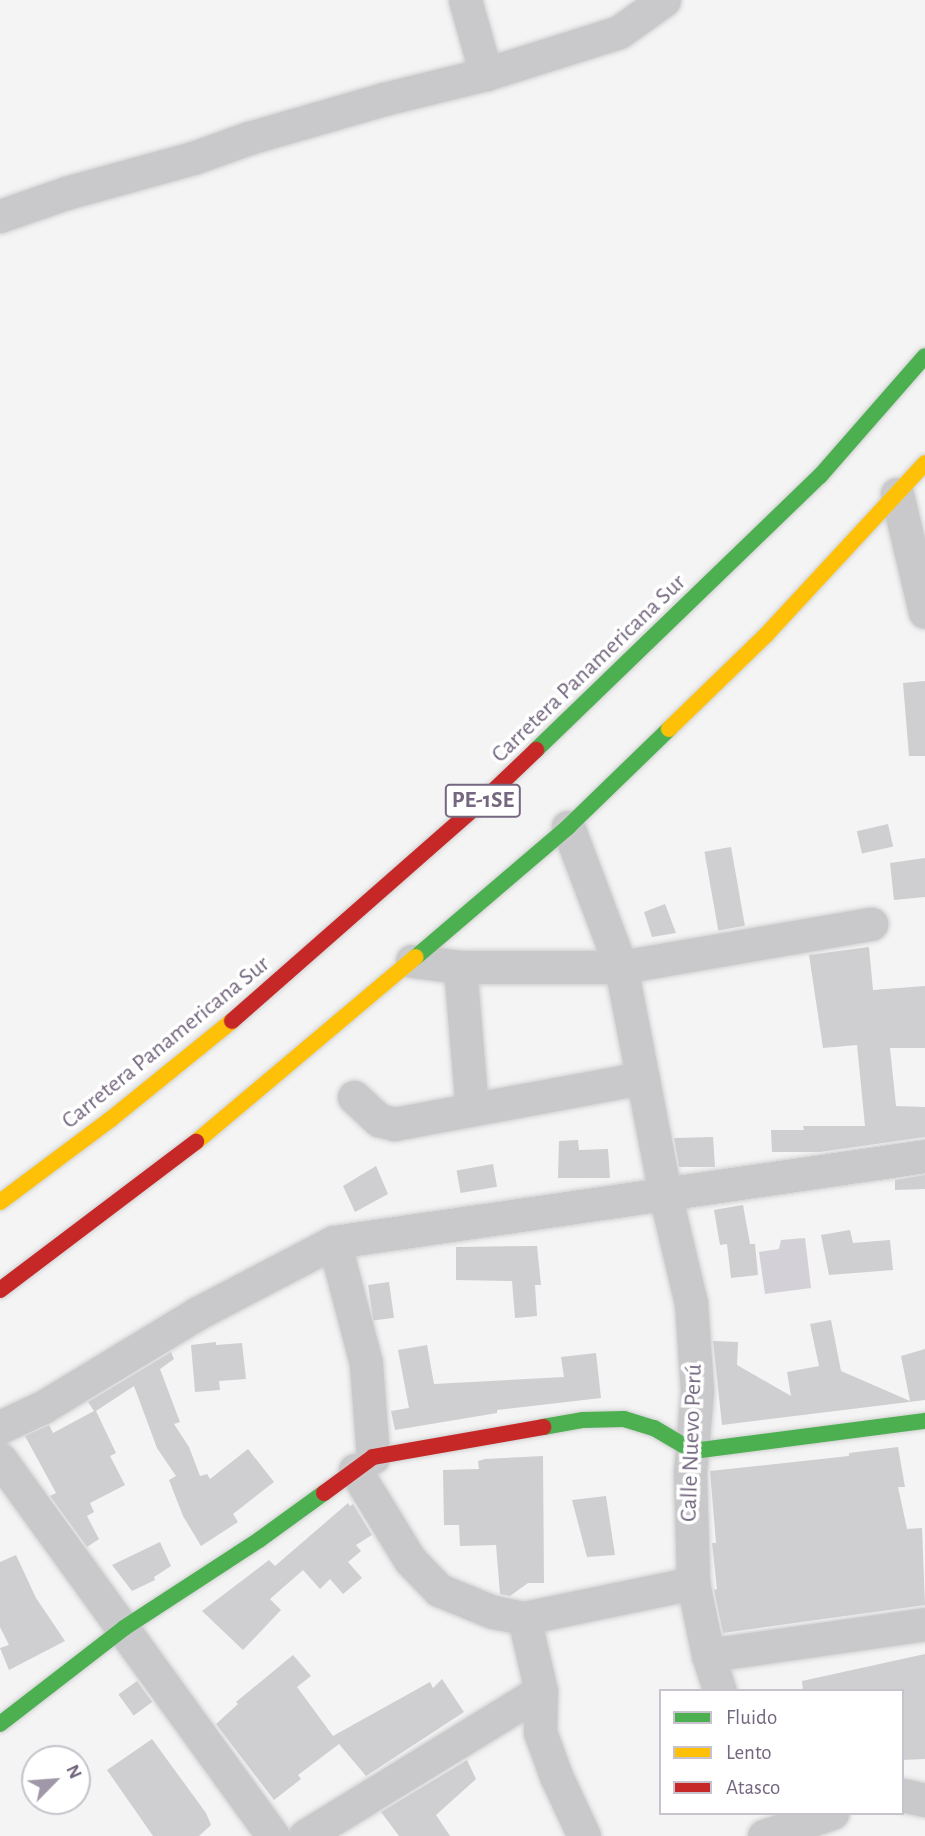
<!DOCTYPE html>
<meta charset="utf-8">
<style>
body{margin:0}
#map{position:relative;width:925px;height:1836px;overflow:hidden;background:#f3f4f3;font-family:"Alegreya Sans",sans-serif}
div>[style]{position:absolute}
.water>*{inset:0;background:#d3d0d8}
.building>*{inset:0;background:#cfced0;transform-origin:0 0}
.roads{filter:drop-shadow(0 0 2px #d0d0d1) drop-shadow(0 0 2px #d0d0d1)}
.street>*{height:33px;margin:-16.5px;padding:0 16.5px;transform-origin:16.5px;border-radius:16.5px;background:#c9c8ca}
.fast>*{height:16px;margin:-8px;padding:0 8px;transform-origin:8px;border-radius:8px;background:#4caf50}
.slow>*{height:16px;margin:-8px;padding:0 8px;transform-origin:8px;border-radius:8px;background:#ffc107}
.jam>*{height:16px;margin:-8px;padding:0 8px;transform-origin:8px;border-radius:8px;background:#c62828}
span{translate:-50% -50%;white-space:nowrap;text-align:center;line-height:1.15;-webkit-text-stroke:7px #fff;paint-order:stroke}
.shield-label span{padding:2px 5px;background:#fff;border:2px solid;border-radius:5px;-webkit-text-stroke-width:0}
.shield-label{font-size:23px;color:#74677f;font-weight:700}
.street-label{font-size:24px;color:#74677f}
.legend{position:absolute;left:659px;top:1689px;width:245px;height:126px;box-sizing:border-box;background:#fff;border:2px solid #c7c2cc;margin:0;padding:9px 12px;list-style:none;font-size:21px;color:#74677f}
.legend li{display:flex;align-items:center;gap:14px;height:35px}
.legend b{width:35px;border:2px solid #c7c2cc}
.north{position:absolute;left:21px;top:1745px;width:70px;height:70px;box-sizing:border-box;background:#fff;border:2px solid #c7c2cc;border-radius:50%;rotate:65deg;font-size:19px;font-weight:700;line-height:28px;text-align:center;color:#74677f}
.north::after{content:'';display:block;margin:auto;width:24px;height:32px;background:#a098a8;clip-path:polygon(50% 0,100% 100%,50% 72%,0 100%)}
</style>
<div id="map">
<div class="water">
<div style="clip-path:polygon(805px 1238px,811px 1288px,765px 1294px,759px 1252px,779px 1249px,781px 1240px)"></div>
</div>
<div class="building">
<div style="clip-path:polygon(925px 681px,925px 756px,909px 756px,903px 683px)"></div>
<div style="left:888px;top:824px;width:23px;height:32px;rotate:77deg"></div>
<div style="left:731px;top:847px;width:80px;height:27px;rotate:80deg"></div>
<div style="clip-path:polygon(925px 858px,925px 897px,894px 900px,890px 863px)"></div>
<div style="clip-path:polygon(665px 904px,676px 933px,652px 937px,644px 912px)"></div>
<div style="clip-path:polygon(869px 947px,873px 990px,925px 986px,925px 1048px,890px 1048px,896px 1106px,925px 1107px,925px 1137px,820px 1152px,772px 1152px,771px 1130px,804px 1130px,803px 1126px,865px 1126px,857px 1045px,823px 1048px,809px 955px)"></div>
<div style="clip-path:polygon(713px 1137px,715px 1167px,679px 1167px,674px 1138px)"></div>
<div style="clip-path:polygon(578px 1140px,579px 1150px,608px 1149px,610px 1178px,558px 1178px,559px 1141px)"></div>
<div style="left:493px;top:1164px;width:23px;height:37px;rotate:80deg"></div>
<div style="clip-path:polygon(376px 1166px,388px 1194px,355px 1212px,343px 1186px)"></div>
<div style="clip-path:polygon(925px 1175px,925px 1189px,895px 1190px,895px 1180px)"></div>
<div style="clip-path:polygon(743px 1205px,750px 1244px,755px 1244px,758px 1275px,731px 1278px,727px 1244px,720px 1245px,714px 1210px)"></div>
<div style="clip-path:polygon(850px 1230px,853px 1243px,890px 1240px,893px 1270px,829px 1275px,821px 1235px)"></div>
<div style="clip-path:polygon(537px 1246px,541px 1285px,535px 1285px,537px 1316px,515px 1318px,512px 1281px,456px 1280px,456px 1247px)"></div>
<div style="left:389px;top:1282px;width:36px;height:21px;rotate:82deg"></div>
<div style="clip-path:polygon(831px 1320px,841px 1371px,910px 1401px,901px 1356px,925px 1349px,925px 1400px,722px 1425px,713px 1341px,738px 1342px,737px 1365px,791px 1396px,787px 1372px,819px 1366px,810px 1324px)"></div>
<div style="clip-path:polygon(216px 1342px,216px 1345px,242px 1343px,246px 1379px,219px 1381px,220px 1390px,195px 1392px,191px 1345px)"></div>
<div style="clip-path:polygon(427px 1345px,434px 1384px,564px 1377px,561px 1357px,596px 1353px,601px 1398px,497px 1410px,497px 1413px,395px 1430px,391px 1411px,409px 1408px,398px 1350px)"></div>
<div style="clip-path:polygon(171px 1352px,174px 1359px,160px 1369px,180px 1422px,174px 1424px,189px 1447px,200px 1476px,207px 1474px,210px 1479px,248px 1449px,274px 1482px,233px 1514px,238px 1522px,201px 1546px,183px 1516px,169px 1480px,176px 1476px,157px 1448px,134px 1386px,96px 1411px,116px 1453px,110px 1456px,125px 1485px,90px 1503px,94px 1512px,87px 1516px,99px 1539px,87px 1547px,50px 1496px,56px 1493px,25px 1436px,49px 1425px,53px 1433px,94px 1411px,88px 1402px)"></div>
<div style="clip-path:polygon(898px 1447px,905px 1487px,898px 1487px,907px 1529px,922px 1528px,925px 1605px,723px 1633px,714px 1590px,717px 1589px,712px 1543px,716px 1543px,710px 1471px,849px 1456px,849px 1453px)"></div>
<div style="clip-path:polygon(543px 1456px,544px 1583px,528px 1583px,510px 1596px,500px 1594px,496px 1545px,460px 1546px,459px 1525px,444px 1525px,443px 1470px,479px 1469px,478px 1461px,485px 1459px)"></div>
<div style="clip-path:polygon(606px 1496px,615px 1555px,587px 1557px,572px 1500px)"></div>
<div style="clip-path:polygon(348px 1503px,350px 1506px,353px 1504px,372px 1535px,356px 1545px,361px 1551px,348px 1562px,362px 1578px,343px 1594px,330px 1579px,320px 1589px,303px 1570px,270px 1599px,281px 1610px,243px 1650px,202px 1611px,269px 1560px,275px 1566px)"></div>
<div style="clip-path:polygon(160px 1542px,171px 1566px,154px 1577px,155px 1580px,132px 1591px,112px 1565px)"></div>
<div style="clip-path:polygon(16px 1555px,36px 1598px,65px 1641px,9px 1670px,0 1648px,9px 1645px,0 1627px,0 1562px)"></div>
<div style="clip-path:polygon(925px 1654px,925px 1759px,902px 1760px,902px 1691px,803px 1691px,802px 1681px)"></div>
<div style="clip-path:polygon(293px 1655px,311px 1676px,297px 1687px,333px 1736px,430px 1682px,433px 1688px,442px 1679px,464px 1712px,366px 1776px,339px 1744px,298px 1775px,301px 1779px,274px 1800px,216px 1724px,238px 1704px,236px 1702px)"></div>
<div style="left:137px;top:1681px;width:26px;height:23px;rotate:54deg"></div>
<div style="clip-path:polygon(152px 1739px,206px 1813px,211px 1825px,199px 1836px,153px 1836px,107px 1770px)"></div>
<div style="clip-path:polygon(467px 1760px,476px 1779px,436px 1815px,450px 1836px,399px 1836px,381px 1812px)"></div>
</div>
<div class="roads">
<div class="street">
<div style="left:465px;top:0;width:77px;rotate:74.2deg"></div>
<div style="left:0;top:216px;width:70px;rotate:-19.2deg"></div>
<div style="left:66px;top:193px;width:132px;rotate:-15.4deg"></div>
<div style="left:193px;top:158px;width:59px;rotate:-19.7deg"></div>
<div style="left:249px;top:138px;width:141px;rotate:-16.1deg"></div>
<div style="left:384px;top:99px;width:105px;rotate:-13.8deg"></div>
<div style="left:486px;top:74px;width:139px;rotate:-17.5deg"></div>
<div style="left:619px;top:32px;width:55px;rotate:-35.4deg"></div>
<div style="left:897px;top:494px;width:121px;rotate:76.7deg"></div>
<div style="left:568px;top:827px;width:150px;rotate:69.3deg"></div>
<div style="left:621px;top:967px;width:231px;rotate:79deg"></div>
<div style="left:665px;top:1194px;width:112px;rotate:76.6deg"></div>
<div style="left:691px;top:1303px;width:88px;rotate:86.1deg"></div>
<div style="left:697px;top:1391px;width:82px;rotate:94.9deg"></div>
<div style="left:690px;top:1473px;width:110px;rotate:88.4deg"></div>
<div style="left:693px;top:1583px;width:74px;rotate:78.2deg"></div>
<div style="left:708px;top:1655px;width:38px;rotate:72deg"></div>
<div style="left:412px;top:961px;width:48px;rotate:7.1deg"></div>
<div style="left:460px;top:967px;width:161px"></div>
<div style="left:621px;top:967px;width:254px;rotate:-9.8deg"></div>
<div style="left:460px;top:967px;width:143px;rotate:85.2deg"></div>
<div style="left:354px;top:1097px;width:34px;rotate:43deg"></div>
<div style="left:379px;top:1120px;width:16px;rotate:15deg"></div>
<div style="left:394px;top:1124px;width:253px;rotate:-10.5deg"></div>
<div style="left:0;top:1427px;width:47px;rotate:-24.9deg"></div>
<div style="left:43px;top:1407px;width:181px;rotate:-31.2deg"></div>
<div style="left:198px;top:1313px;width:153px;rotate:-27.6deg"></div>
<div style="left:373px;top:1457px;width:94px;rotate:-94.3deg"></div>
<div style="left:366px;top:1363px;width:125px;rotate:-104.8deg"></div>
<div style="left:334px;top:1242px;width:597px;rotate:-8.28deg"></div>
<div style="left:0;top:1459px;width:465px;rotate:54.1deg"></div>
<div style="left:355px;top:1470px;width:105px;rotate:58.6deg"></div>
<div style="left:410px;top:1560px;width:42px;rotate:46deg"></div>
<div style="left:439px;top:1590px;width:58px;rotate:22.2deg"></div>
<div style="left:493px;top:1612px;width:32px;rotate:11deg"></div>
<div style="left:524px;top:1618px;width:75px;rotate:76.9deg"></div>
<div style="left:541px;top:1691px;width:41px;rotate:91.4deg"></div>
<div style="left:540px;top:1732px;width:47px;rotate:70deg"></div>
<div style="left:556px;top:1776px;width:66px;rotate:65deg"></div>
<div style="left:524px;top:1618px;width:173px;rotate:-11.7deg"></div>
<div style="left:708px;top:1655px;width:219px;rotate:-8.1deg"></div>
<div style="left:902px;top:1795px;width:24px;rotate:12deg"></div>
<div style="left:305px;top:1836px;width:277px;rotate:-31.6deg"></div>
<div style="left:764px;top:1836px;width:72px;rotate:-18.7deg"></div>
</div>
<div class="fast">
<div style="left:536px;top:750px;width:395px;rotate:-44deg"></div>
<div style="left:820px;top:476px;width:159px;rotate:-48.8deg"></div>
<div style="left:416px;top:957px;width:200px;rotate:-40.5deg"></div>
<div style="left:568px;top:827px;width:141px;rotate:-44.1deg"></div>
<div style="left:543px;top:1427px;width:41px;rotate:-9.9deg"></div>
<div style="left:583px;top:1420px;width:41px;rotate:-1.4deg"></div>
<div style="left:624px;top:1419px;width:31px;rotate:17deg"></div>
<div style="left:654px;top:1428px;width:45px;rotate:30.5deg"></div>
<div style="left:693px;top:1451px;width:234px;rotate:-7.4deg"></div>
<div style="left:0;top:1724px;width:157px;rotate:-37.7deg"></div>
<div style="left:124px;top:1628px;width:161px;rotate:-33.1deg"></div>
<div style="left:259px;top:1540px;width:80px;rotate:-35.9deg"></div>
</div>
<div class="slow">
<div style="left:669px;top:729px;width:135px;rotate:-44.1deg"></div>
<div style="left:766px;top:635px;width:234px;rotate:-47.2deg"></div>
<div style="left:196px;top:1142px;width:287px;rotate:-40.1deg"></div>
<div style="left:0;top:1202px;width:139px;rotate:-36.8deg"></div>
<div style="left:111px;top:1119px;width:156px;rotate:-39deg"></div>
</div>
<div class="jam">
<div style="left:232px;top:1021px;width:344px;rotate:-41.3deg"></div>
<div style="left:490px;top:794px;width:64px;rotate:-43.7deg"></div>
<div style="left:0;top:1290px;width:246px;rotate:-37.1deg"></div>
<div style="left:324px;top:1493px;width:61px;rotate:-36.3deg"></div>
<div style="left:373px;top:1457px;width:173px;rotate:-10deg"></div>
</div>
</div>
<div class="shield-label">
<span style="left:483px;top:801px">PE-1SE</span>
</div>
<div class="street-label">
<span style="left:589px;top:669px;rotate:-44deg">Carretera Panamericana Sur</span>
<span style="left:166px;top:1043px;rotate:-39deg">Carretera Panamericana Sur</span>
<span style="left:692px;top:1443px;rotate:-88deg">Calle Nuevo Perú</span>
</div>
<ul class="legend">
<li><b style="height:9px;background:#4caf50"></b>Fluido</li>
<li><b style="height:9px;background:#ffc107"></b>Lento</li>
<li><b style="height:9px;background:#c62828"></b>Atasco</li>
</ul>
<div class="north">N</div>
</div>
